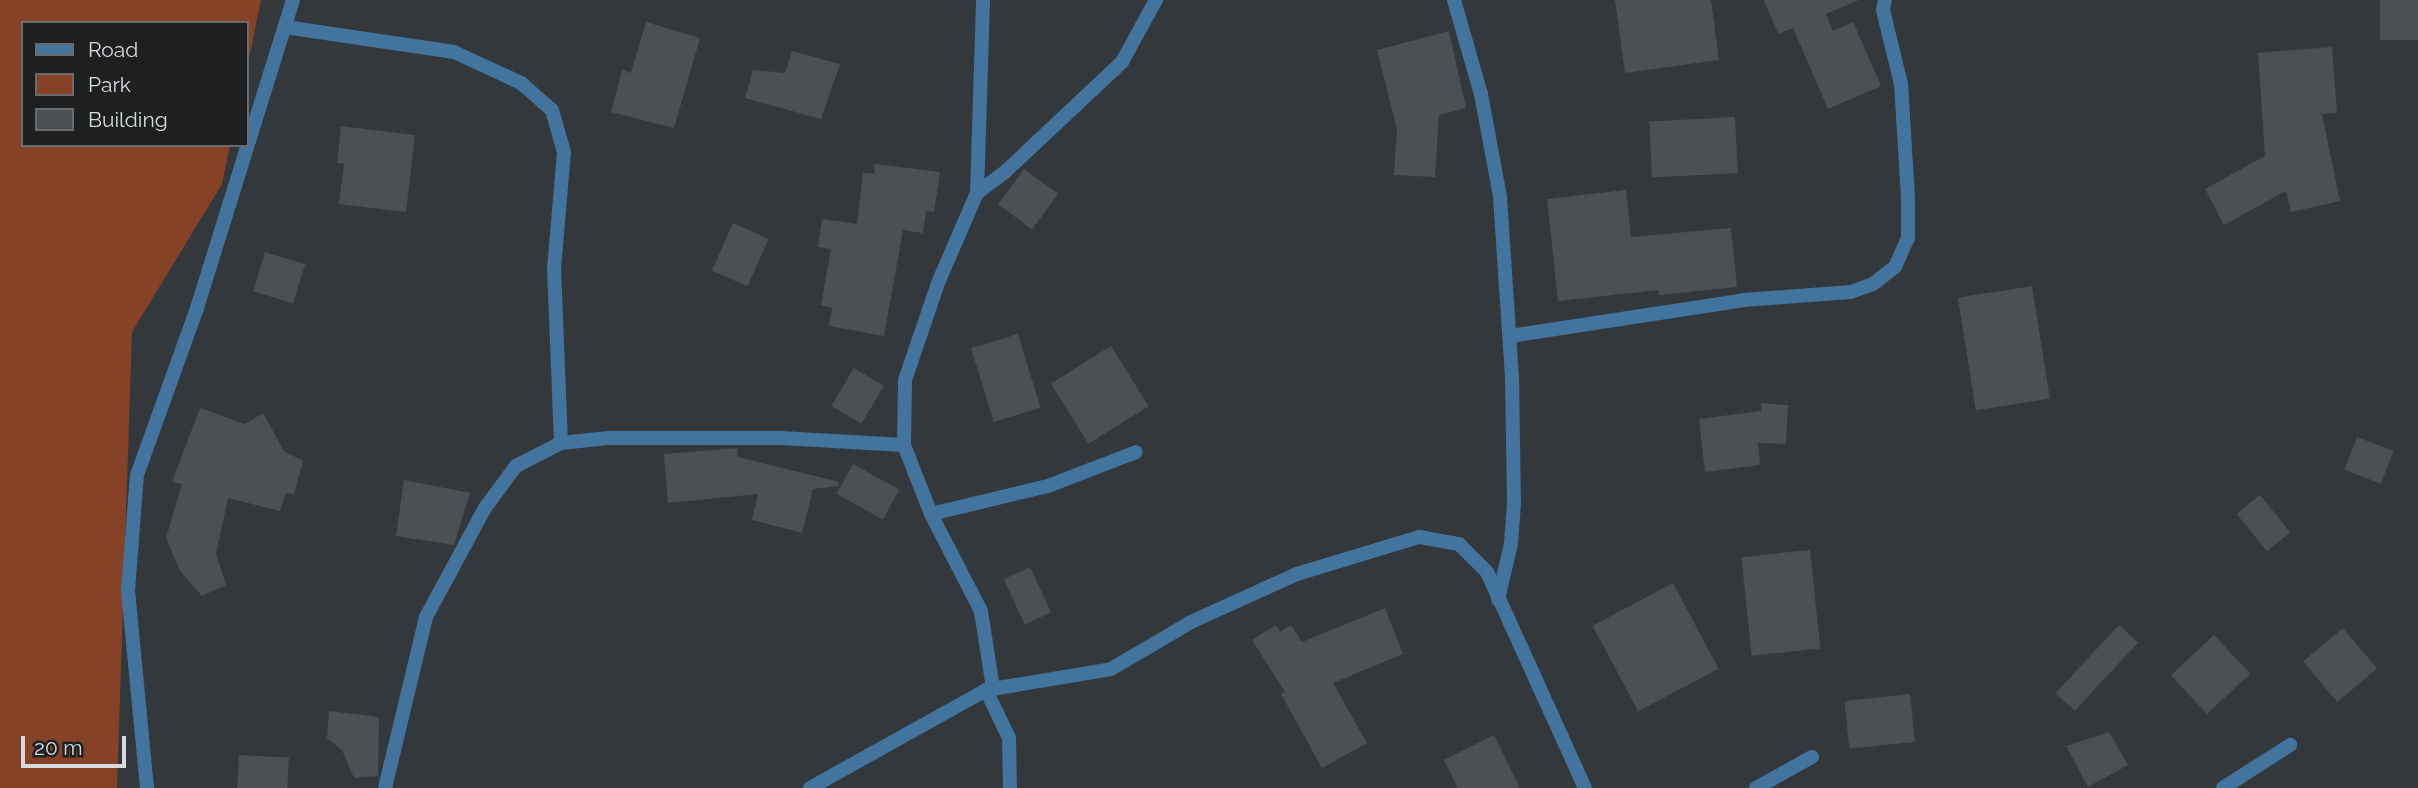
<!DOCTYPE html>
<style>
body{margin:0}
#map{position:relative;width:2418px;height:788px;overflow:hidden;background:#33383c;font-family:Raleway,sans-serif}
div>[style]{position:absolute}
.green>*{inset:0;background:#854227}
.building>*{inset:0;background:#4b5054;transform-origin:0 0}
.minor>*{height:14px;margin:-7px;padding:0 7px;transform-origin:7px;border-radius:7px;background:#42749d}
span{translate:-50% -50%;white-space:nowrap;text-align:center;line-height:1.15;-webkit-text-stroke:7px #1d1f21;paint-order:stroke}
.legend{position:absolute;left:21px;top:21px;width:228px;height:126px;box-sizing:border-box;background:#1d1f21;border:2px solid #686a6c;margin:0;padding:9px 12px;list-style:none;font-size:21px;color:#d8dbdd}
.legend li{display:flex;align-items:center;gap:14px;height:35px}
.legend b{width:35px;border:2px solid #686a6c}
.scale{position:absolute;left:21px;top:736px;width:105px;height:32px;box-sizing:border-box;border:4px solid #d8dbdd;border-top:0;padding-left:9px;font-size:21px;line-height:24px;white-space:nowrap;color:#d8dbdd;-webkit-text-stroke:5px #1d1f21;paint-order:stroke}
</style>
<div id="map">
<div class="green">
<div style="clip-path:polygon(0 0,261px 0,247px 68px,247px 23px,23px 23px,23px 145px,230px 145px,222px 184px,132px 332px,117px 788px,0 788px)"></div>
</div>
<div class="building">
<div style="clip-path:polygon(1615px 0,1711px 0,1719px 60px,1625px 73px)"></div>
<div style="clip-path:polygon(1764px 0,1859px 0,1826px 14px,1833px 31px,1853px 22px,1881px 86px,1828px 109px,1793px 28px,1778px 34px)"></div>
<div style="left:2380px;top:0;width:38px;height:40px"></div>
<div style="clip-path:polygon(646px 22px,700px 38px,674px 128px,611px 112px,622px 70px,631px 73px)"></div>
<div style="clip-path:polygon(1449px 31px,1466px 108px,1439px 115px,1435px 177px,1394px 175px,1397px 129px,1377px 50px)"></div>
<div style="clip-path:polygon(2332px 47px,2337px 113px,2322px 114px,2340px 201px,2291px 212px,2286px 191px,2224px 225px,2205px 189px,2265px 156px,2258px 53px)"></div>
<div style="clip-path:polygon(792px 51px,840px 64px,821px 119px,745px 98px,753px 70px,785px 73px)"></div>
<div style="left:1735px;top:117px;width:56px;height:86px;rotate:87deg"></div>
<div style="clip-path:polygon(341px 126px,415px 135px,406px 212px,339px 204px,344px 164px,337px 163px)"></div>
<div style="clip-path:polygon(875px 164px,940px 172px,934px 212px,926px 211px,923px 233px,903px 230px,884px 336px,829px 326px,832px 308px,821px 305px,831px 249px,818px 247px,822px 219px,857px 224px,863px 173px,874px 174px)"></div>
<div style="left:1024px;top:169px;width:42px;height:44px;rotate:36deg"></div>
<div style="clip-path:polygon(1626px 190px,1631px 237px,1731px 228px,1737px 287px,1659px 295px,1659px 290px,1558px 301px,1547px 199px)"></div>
<div style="left:733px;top:223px;width:39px;height:52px;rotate:24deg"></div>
<div style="left:265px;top:252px;width:42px;height:41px;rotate:17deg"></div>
<div style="left:2032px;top:286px;width:114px;height:75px;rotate:81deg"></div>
<div style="left:1018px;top:334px;width:77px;height:49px;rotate:73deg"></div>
<div style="left:1111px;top:346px;width:71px;height:71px;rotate:58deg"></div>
<div style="left:854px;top:368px;width:35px;height:44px;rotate:31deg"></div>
<div style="clip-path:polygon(1761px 403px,1788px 405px,1786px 444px,1758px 443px,1760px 465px,1705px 472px,1699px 419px,1761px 411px)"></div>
<div style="clip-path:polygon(200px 408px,245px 424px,263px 413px,284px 451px,303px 461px,294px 494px,286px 493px,280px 511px,228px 498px,216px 554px,226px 585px,202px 596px,180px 571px,166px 538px,182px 484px,172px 482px)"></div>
<div style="left:2357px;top:437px;width:39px;height:35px;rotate:21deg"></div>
<div style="clip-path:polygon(737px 448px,738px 457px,839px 482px,839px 486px,813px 489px,802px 533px,752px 520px,758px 494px,668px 503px,664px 454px)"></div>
<div style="left:853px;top:464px;width:53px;height:34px;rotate:29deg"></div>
<div style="clip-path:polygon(404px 480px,470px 493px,454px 545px,396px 536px)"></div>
<div style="left:2260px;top:495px;width:48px;height:30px;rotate:51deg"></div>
<div style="left:1810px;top:550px;width:99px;height:69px;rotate:84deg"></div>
<div style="left:1030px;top:567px;width:50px;height:29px;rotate:65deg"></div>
<div style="left:1673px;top:583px;width:97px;height:91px;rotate:62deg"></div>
<div style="clip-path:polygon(1385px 608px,1403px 654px,1333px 683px,1367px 743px,1322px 768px,1281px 694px,1285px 692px,1252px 640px,1276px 625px,1280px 632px,1291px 625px,1302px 642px)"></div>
<div style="left:2119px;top:625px;width:26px;height:93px;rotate:43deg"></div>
<div style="left:2343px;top:628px;width:53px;height:52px;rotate:50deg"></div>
<div style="left:2214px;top:635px;width:53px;height:59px;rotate:47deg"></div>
<div style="left:1910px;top:694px;width:48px;height:66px;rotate:84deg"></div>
<div style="clip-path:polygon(329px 711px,379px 717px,378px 776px,354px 778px,342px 750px,327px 738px)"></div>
<div style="clip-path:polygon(2109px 732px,2128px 765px,2088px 787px,2066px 746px)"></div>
<div style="clip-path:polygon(1494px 735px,1520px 788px,1458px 788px,1444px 760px)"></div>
<div style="left:239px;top:755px;width:50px;height:33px;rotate:3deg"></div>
</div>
<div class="minor">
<div style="left:1454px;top:0;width:98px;rotate:74deg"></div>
<div style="left:1481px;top:94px;width:105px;rotate:79.5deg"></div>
<div style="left:1500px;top:197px;width:180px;rotate:86.2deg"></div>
<div style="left:1512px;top:377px;width:126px;rotate:89.1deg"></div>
<div style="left:1514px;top:503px;width:41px;rotate:94.2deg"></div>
<div style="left:1511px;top:544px;width:57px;rotate:103.3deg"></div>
<div style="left:285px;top:27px;width:171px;rotate:8.4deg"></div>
<div style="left:454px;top:52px;width:74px;rotate:24.8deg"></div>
<div style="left:521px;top:83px;width:41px;rotate:41.1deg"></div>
<div style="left:552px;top:110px;width:44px;rotate:74.1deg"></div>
<div style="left:564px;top:152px;width:116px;rotate:94.9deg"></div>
<div style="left:554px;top:268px;width:175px;rotate:87.7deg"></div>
<div style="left:977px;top:193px;width:193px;rotate:-88.2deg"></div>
<div style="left:1510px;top:336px;width:237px;rotate:-8.7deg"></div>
<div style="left:1744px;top:300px;width:107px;rotate:-4.3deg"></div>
<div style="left:1851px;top:292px;width:23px;rotate:-20deg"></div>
<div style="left:1873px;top:284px;width:28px;rotate:-38deg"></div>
<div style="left:1895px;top:267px;width:32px;rotate:-66deg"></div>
<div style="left:1908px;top:238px;width:40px;rotate:-90deg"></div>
<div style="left:1908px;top:198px;width:114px;rotate:-93.5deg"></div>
<div style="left:1901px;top:84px;width:76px;rotate:-103.7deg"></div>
<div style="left:1883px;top:10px;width:10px;rotate:-79deg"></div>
<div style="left:931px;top:514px;width:120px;rotate:-13.5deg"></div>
<div style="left:1048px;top:486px;width:94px;rotate:-21.1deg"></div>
<div style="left:993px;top:688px;width:78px;rotate:-98.9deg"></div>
<div style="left:981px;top:611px;width:109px;rotate:-117.3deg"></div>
<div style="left:931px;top:514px;width:74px;rotate:-111.4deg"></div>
<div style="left:904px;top:445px;width:65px;rotate:-89.1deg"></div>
<div style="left:905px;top:380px;width:102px;rotate:-71.2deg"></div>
<div style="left:938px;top:283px;width:98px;rotate:-66.6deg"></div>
<div style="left:977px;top:193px;width:36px;rotate:-37deg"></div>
<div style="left:1006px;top:171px;width:159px;rotate:-43.2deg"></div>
<div style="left:1122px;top:62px;width:71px;rotate:-61.3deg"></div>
<div style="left:986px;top:690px;width:53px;rotate:64.4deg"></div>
<div style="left:1009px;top:738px;width:50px;rotate:88.9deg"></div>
<div style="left:147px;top:788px;width:198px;rotate:-95.5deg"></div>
<div style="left:128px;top:591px;width:116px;rotate:-85.6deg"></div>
<div style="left:137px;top:475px;width:177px;rotate:-70.2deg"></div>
<div style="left:197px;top:308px;width:323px;rotate:-72.7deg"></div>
<div style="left:385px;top:788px;width:176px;rotate:-76.5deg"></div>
<div style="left:426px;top:617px;width:124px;rotate:-61.6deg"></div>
<div style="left:485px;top:508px;width:52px;rotate:-53.6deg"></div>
<div style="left:516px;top:466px;width:51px;rotate:-27.1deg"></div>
<div style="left:561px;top:443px;width:47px;rotate:-6.1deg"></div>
<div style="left:608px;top:438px;width:173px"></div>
<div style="left:781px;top:438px;width:123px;rotate:3.3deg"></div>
<div style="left:810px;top:788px;width:201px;rotate:-29.1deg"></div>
<div style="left:986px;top:690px;width:127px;rotate:-9.5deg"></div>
<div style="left:1111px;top:669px;width:93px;rotate:-30.4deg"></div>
<div style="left:1191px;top:622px;width:116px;rotate:-24.4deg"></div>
<div style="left:1297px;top:574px;width:127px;rotate:-16.9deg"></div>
<div style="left:1419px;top:537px;width:41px;rotate:9.9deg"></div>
<div style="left:1459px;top:544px;width:40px;rotate:45deg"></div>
<div style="left:1487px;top:572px;width:237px;rotate:65.6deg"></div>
<div style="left:1756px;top:788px;width:64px;rotate:-29deg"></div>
<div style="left:2223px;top:788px;width:80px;rotate:-32.7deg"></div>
</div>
<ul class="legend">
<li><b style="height:9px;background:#42749d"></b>Road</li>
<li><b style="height:19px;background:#854227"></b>Park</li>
<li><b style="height:19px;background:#4b5054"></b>Building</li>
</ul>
<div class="scale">20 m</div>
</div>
